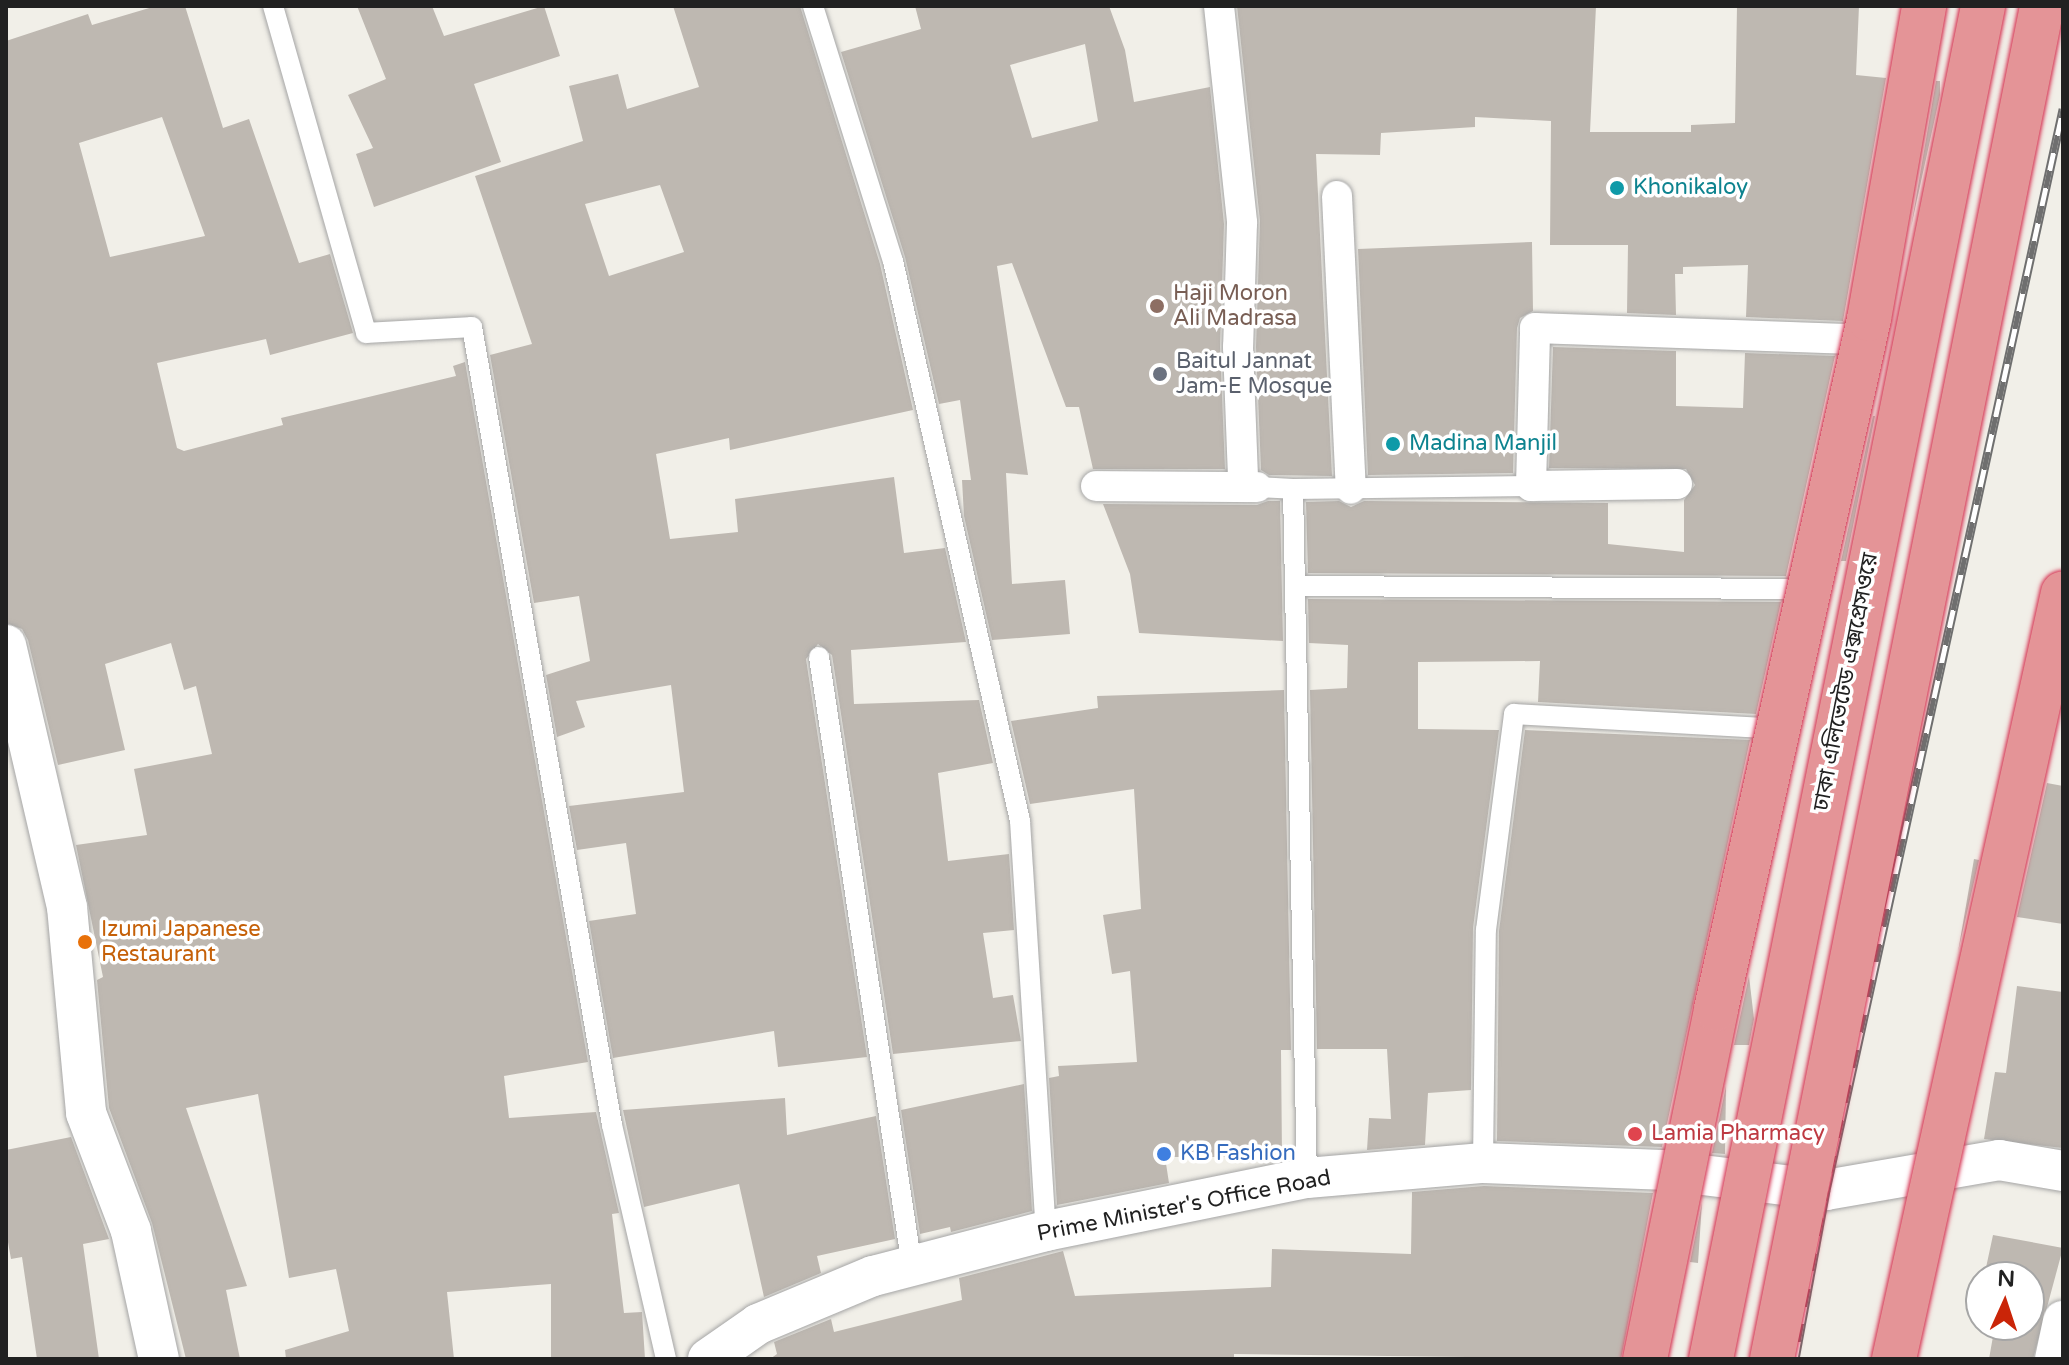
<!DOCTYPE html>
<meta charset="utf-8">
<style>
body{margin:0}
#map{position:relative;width:2069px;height:1365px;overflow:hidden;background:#f1efe8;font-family:"Varela Round","Noto Sans Bengali",sans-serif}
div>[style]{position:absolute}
.building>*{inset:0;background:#beb8b1}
.roads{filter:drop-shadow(0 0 2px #a5a5a5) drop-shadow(0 0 2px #a5a5a5)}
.service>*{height:20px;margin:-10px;padding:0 10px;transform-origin:10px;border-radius:10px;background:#fff}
.pedestrian>*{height:30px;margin:-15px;padding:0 15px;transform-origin:15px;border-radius:15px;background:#fff}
.minor>*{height:40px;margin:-20px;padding:0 20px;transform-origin:20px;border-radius:20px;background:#fff}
.tram>*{height:2px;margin:-1px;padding:0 1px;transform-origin:1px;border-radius:1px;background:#6f6f6f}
.rail>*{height:9px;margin-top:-4.5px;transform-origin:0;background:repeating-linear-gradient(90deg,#fff 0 18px,#6f6f6f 0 36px);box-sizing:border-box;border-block:2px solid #6f6f6f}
.bridges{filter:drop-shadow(0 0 2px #d53050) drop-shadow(0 0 2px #d53050)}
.motorway-bridge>*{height:44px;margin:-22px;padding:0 22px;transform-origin:22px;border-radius:22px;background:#e49497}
.dots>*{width:22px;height:22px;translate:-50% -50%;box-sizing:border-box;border:4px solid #fff;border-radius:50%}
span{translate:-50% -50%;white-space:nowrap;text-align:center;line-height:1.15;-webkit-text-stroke:7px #fff;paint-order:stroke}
.culture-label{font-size:22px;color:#0d838f}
.left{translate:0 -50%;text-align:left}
.education-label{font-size:22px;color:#785e54}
.worship-label{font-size:22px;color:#5b616d}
.street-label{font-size:22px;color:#212121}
.food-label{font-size:22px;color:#c56008}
.health-label{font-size:22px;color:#be3a42}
.shop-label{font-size:22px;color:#366cbe}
.frame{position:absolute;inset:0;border:8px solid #212121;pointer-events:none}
.north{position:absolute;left:1965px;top:1261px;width:80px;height:80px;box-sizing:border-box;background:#fff;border:2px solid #a6a6a6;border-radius:50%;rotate:3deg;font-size:22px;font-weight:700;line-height:32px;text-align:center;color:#212121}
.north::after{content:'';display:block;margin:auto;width:28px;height:36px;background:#ca2508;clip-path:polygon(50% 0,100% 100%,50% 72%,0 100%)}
</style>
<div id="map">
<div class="building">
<div style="clip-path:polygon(evenodd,156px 6px,185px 6px,223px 128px,249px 119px,299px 263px,330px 254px,353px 333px,270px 355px,266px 339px,157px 363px,177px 448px,184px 451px,283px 425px,281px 418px,456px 376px,453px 366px,465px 362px,588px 1062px,504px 1076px,509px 1118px,596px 1112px,619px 1213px,612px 1214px,624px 1313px,642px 1312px,645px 1359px,551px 1359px,551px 1284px,447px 1292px,454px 1359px,286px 1359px,285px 1350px,349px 1331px,336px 1269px,289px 1278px,258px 1094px,186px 1108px,247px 1286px,226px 1290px,240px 1359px,186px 1359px,152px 1223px,109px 1108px,97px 980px,103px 977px,76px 845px,147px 835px,134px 769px,212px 754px,196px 686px,184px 690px,171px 643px,105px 664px,125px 750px,58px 765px,28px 640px,22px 629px,6px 623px,6px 41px,88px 14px,92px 25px,156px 6px,162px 117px,205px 236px,110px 257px,79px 143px,162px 117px)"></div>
<div style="clip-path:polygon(357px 6px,432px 6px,444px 36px,544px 6px,560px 56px,474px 84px,501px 162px,374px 207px,356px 154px,373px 148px,348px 95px,386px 79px)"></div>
<div style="clip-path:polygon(evenodd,673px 6px,800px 6px,880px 264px,913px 410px,730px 450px,729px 438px,656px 454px,670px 539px,738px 532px,735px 499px,894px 477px,904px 553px,945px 548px,966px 642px,851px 650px,854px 704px,979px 700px,993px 763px,938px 773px,948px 861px,1009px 854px,1014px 930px,983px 933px,993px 998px,1013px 995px,1021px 1041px,893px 1054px,832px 655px,818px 644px,806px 659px,867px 1057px,778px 1067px,774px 1031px,613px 1058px,589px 921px,636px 914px,626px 843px,577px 850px,569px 806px,684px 792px,671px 685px,576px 701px,585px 727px,557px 737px,546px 675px,590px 661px,579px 596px,534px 603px,490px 355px,532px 344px,475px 176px,583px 141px,569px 86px,618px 74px,627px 109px,699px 87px,673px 6px,660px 185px,684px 252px,609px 276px,585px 204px,660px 185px)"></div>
<div style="clip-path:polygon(evenodd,915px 6px,1109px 6px,1125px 50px,1134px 102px,1210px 87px,1224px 224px,1220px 347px,1225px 469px,1093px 469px,1079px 407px,1066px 407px,1012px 263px,997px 266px,1028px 475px,1006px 473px,1012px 584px,1065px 580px,1070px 634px,992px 640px,964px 516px,962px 480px,971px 480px,960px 400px,939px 404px,905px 257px,841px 52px,921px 29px,915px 6px,1085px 44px,1098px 121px,1032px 138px,1010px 65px,1085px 44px)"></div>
<div style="clip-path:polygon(1237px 6px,1596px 6px,1590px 132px,1691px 132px,1691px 125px,1735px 123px,1737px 6px,1859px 6px,1856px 75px,1886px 78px,1843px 321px,1746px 317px,1748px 265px,1683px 267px,1683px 274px,1675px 274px,1676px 315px,1627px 313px,1628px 245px,1550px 245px,1551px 121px,1475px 117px,1475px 127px,1381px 133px,1380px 155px,1316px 154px,1332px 476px,1269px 475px,1261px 470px,1256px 347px,1260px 221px)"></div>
<div style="clip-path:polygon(1936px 81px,1940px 81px,1940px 95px,1911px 227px)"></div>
<div style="clip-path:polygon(1532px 242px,1533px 311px,1520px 318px,1517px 328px,1513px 473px,1368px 475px,1358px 249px)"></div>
<div style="clip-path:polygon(1553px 347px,1676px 351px,1676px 406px,1743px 408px,1745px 353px,1835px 356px,1786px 576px,1308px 573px,1306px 502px,1339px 501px,1351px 507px,1364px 501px,1608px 503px,1608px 544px,1684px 552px,1684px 500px,1695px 485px,1686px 469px,1549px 468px)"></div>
<div style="clip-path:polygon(1875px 416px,1846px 561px,1841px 561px,1873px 416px)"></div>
<div style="clip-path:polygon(1268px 501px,1280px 501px,1283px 641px,1139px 633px,1130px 574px,1103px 504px,1257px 505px)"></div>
<div style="clip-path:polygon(1308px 599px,1781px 602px,1756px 714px,1538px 702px,1540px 661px,1418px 662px,1418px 729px,1499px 730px,1473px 928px,1471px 1090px,1428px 1093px,1425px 1145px,1367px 1150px,1369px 1118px,1391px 1119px,1387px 1049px,1317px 1049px,1310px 690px,1347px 688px,1348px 645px,1309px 643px)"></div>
<div style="clip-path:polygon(1284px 690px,1291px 1050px,1281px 1050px,1282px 1157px,1165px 1157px,1169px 1183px,1057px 1205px,1049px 1078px,1059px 1076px,1058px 1066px,1137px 1062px,1130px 971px,1112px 974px,1103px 915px,1141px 909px,1134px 789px,1030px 804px,1011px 721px,1098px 708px,1097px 696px)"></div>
<div style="clip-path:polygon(1525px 730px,1750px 740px,1662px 1147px,1497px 1141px,1499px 931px)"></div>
<div style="clip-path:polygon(2047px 783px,2063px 786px,2063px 924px,2017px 917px)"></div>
<div style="clip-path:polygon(1974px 859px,1979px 860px,1958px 952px)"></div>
<div style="clip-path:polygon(1749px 976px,1754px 1019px,1749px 1045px,1734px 1045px)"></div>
<div style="clip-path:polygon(2017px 986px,2063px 992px,2063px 1148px,1984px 1139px,1995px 1072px,2006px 1073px)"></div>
<div style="clip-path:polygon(1024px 1084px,1032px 1211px,951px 1232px,950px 1227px,920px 1234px,901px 1110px)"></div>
<div style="clip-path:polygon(1726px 1086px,1725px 1154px,1712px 1153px)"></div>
<div style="clip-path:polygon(785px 1098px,787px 1135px,876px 1116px,895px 1239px,817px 1256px,821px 1273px,764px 1297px,739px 1184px,644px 1207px,623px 1110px)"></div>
<div style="clip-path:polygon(71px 1137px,109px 1239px,83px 1244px,99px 1359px,37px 1359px,22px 1257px,11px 1259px,6px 1231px,6px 1150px)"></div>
<div style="clip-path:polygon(1484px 1186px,1653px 1193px,1621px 1359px,1234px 1354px,1234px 1359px,770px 1359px,777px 1354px,774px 1342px,831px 1319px,834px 1332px,962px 1300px,959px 1278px,1063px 1251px,1075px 1296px,1271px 1287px,1272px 1249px,1411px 1254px,1412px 1192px)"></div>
<div style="clip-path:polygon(1702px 1203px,1698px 1263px,1690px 1262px)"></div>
<div style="clip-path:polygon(1993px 1235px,2063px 1248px,2033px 1359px,1989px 1359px,1995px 1325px,2029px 1325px,2029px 1277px,1984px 1277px)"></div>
</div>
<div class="roads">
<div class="service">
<div style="left:273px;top:6px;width:340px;rotate:74.1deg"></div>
<div style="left:366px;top:333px;width:106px;rotate:-3.2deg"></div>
<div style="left:472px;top:327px;width:810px;rotate:80.05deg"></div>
<div style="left:612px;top:1125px;width:240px;rotate:77deg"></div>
<div style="left:813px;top:6px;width:267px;rotate:72.6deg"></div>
<div style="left:893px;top:261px;width:574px;rotate:77.22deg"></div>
<div style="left:1020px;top:821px;width:411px;rotate:86.4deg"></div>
<div style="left:1250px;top:481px;width:9px;rotate:41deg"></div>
<div style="left:1257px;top:487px;width:36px;rotate:3deg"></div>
<div style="left:1293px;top:489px;width:238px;rotate:-0.7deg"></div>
<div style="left:1293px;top:489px;width:689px;rotate:88.84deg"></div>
<div style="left:1299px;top:586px;width:504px;rotate:0.34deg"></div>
<div style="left:819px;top:657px;width:616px;rotate:81.32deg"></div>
<div style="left:1483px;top:1163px;width:233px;rotate:-89.3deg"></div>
<div style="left:1486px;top:930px;width:218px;rotate:-82.6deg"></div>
<div style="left:1514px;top:714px;width:254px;rotate:3.2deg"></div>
</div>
<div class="pedestrian">
<div style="left:1219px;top:6px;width:218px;rotate:83.9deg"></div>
<div style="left:1242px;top:223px;width:124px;rotate:91.8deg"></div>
<div style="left:1238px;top:347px;width:128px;rotate:87.8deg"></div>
<div style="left:1337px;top:196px;width:293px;rotate:87.3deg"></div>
<div style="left:1677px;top:484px;width:146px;rotate:179.2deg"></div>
<div style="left:1531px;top:486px;width:158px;rotate:-88.5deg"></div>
<div style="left:1535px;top:328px;width:318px;rotate:2deg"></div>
<div style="left:1096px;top:486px;width:161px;rotate:0.4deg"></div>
</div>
<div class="minor">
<div style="left:6px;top:645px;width:269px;rotate:76.9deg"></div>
<div style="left:67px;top:907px;width:207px;rotate:84.7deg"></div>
<div style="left:86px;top:1113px;width:126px;rotate:69.1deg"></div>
<div style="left:131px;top:1231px;width:131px;rotate:77.7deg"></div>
<div style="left:708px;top:1359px;width:61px;rotate:-35deg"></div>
<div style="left:758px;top:1324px;width:125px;rotate:-22.7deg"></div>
<div style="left:873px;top:1276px;width:179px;rotate:-14.6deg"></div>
<div style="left:1046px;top:1231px;width:266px;rotate:-11.5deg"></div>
<div style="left:1307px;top:1178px;width:177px;rotate:-4.9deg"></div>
<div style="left:1483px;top:1163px;width:179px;rotate:2.2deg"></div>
<div style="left:1662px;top:1170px;width:165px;rotate:7deg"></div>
<div style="left:1826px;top:1190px;width:176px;rotate:-9.8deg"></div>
<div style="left:1999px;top:1160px;width:65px;rotate:9.8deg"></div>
<div style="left:2055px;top:1359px;width:39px;rotate:-78deg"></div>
</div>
</div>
<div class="tram">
<div style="left:1762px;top:1359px;width:1381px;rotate:-78.35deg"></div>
</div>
<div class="rail">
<div style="left:1795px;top:1359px;width:172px;rotate:-79.6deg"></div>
<div style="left:1826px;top:1190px;width:1107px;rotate:-77.63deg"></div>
</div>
<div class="bridges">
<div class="motorway-bridge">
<div style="left:1645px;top:1359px;width:357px;rotate:-78.5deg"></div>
<div style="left:1716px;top:1009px;width:707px;rotate:-77.5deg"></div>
<div style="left:1869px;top:319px;width:318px;rotate:-80deg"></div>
<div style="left:1711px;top:1359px;width:1380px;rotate:-78.63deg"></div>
<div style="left:1772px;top:1359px;width:1380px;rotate:-78.71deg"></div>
<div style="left:1894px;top:1359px;width:784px;rotate:-77.56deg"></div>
</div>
</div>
<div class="dots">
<div style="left:1617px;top:188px;background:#0f9aa8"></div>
<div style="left:1157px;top:306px;background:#8d6e63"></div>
<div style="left:1160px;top:374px;background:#6b7280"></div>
<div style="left:1393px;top:444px;background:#0f9aa8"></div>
<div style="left:85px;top:942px;background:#e8710a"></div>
<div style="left:1635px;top:1134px;background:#e0444e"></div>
<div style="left:1164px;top:1154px;background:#3f7fe0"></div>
</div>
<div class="culture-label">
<span class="left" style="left:1633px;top:188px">Khonikaloy</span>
<span class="left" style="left:1409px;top:444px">Madina Manjil</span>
</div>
<div class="education-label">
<span class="left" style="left:1173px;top:306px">Haji Moron<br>Ali Madrasa</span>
</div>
<div class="worship-label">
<span class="left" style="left:1176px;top:374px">Baitul Jannat<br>Jam-E Mosque</span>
</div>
<div class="street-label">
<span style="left:1846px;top:682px;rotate:-79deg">ঢাকা এলিভেটেড এক্সপ্রেসওয়ে</span>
<span style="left:1184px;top:1206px;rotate:-11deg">Prime Minister's Office Road</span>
</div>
<div class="food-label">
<span class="left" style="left:101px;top:942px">Izumi Japanese<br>Restaurant</span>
</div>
<div class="health-label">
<span class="left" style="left:1651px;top:1134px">Lamia Pharmacy</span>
</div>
<div class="shop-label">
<span class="left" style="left:1180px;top:1154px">KB Fashion</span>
</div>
<div class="frame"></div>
<div class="north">N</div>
</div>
